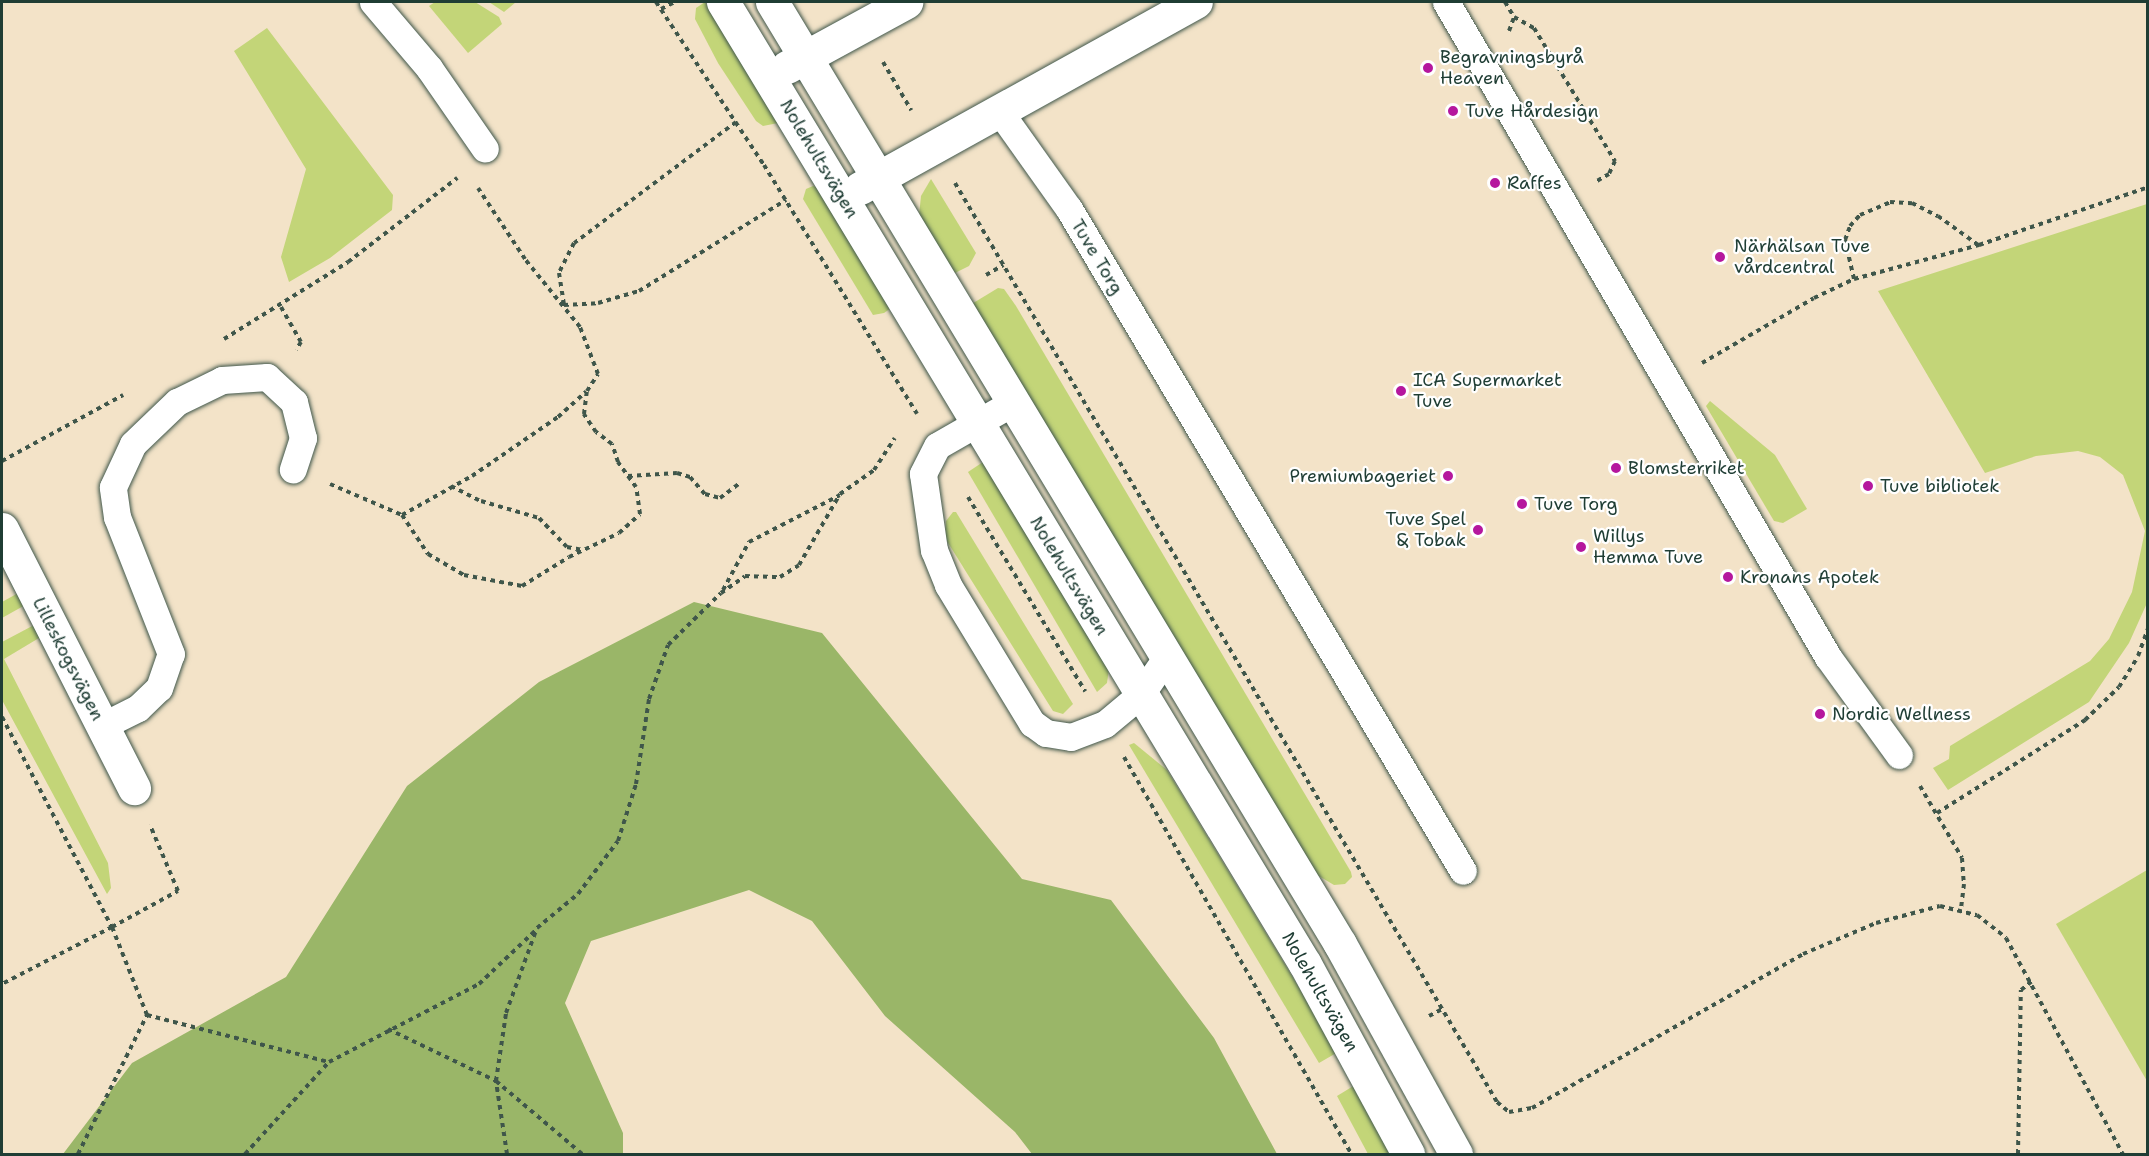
<!DOCTYPE html>
<meta charset="utf-8">
<style>
body{margin:0}
#map{position:relative;width:2149px;height:1156px;overflow:hidden;background:#f3e3c8;font-family:"Shantell Sans",sans-serif}
div>[style]{position:absolute}
.green>*{inset:0;background:#c3d578}
.forest>*{inset:0;background:#9ab668}
.path>*{height:4px;margin-top:-2px;transform-origin:0;background:repeating-linear-gradient(90deg,#3f564a 0 4.5px,transparent 0 9px)}
.roads{filter:drop-shadow(0 0 2px #3f564a) drop-shadow(0 0 2px #3f564a)}
.service>*{height:27px;margin:-13.5px;padding:0 13.5px;transform-origin:13.5px;border-radius:13.5px;background:#fff}
.minor>*{height:33px;margin:-16.5px;padding:0 16.5px;transform-origin:16.5px;border-radius:16.5px;background:#fff}
.dots>*{width:16px;height:16px;translate:-50% -50%;box-sizing:border-box;border:3px solid #fff;border-radius:50%}
span{translate:-50% -50%;white-space:nowrap;text-align:center;line-height:1.15;-webkit-text-stroke:4.5px #fff;paint-order:stroke}
.poi-label{font-size:18px;color:#1f3d34}
.left{translate:0 -50%;text-align:left}
.right{translate:-100% -50%;text-align:right}
.street-label{font-size:18px;color:#1f3d34}
.frame{position:absolute;inset:0;border:3px solid #1f3d34;pointer-events:none}
</style>
<div id="map">
<div class="green">
<div style="clip-path:polygon(435px 2px,475px 2px,499px 17px,502px 24px,468px 53px,429px 6px)"></div>
<div style="clip-path:polygon(489px 2px,516px 2px,504px 12px)"></div>
<div style="clip-path:polygon(705px 2px,778px 123px,763px 126px,756px 121px,718px 63px,695px 19px,696px 8px)"></div>
<div style="clip-path:polygon(267px 28px,393px 195px,392px 210px,330px 258px,289px 282px,281px 257px,306px 169px,234px 51px)"></div>
<div style="clip-path:polygon(931px 179px,976px 253px,969px 266px,951px 275px,919px 216px,921px 196px)"></div>
<div style="clip-path:polygon(813px 186px,819px 188px,891px 308px,884px 313px,873px 315px,803px 199px,806px 189px)"></div>
<div style="clip-path:polygon(2147px 204px,2147px 603px,2129px 643px,2089px 702px,1948px 790px,1933px 768px,1949px 759px,1950px 746px,2090px 661px,2109px 639px,2132px 592px,2145px 531px,2123px 475px,2100px 457px,2078px 451px,2036px 456px,1985px 473px,1878px 291px)"></div>
<div style="clip-path:polygon(998px 288px,1004px 289px,1016px 306px,1351px 872px,1352px 877px,1345px 884px,1334px 885px,1312px 872px,970px 305px)"></div>
<div style="clip-path:polygon(1710px 401px,1775px 455px,1807px 509px,1783px 523px,1774px 521px,1706px 406px)"></div>
<div style="clip-path:polygon(983px 462px,1109px 668px,1107px 683px,1097px 692px,968px 472px)"></div>
<div style="clip-path:polygon(953px 512px,956px 512px,1073px 704px,1063px 714px,1053px 711px,945px 538px,946px 521px)"></div>
<div style="clip-path:polygon(20px 592px,27px 604px,2px 618px,2px 602px)"></div>
<div style="clip-path:polygon(36px 624px,44px 635px,4px 659px,108px 863px,111px 888px,107px 894px,2px 700px,2px 642px)"></div>
<div style="clip-path:polygon(1134px 743px,1167px 770px,1338px 1052px,1319px 1063px,1129px 745px)"></div>
<div style="clip-path:polygon(2147px 870px,2147px 1081px,2056px 924px)"></div>
<div style="clip-path:polygon(1355px 1085px,1392px 1154px,1368px 1154px,1337px 1096px)"></div>
</div>
<div class="forest">
<div style="clip-path:polygon(694px 602px,822px 633px,1022px 879px,1111px 900px,1214px 1038px,1277px 1154px,1032px 1154px,1015px 1132px,885px 1016px,812px 921px,749px 890px,591px 941px,565px 1003px,623px 1133px,623px 1154px,63px 1154px,132px 1063px,286px 977px,407px 786px,539px 682px)"></div>
</div>
<div class="path">
<div style="left:656px;top:2px;width:196px;rotate:56.5deg"></div>
<div style="left:764px;top:165px;width:292px;rotate:58.4deg"></div>
<div style="left:1505px;top:2px;width:17px;rotate:59deg"></div>
<div style="left:1514px;top:17px;width:23px;rotate:29deg"></div>
<div style="left:1534px;top:28px;width:156px;rotate:58.7deg"></div>
<div style="left:1615px;top:161px;width:14px;rotate:115deg"></div>
<div style="left:1609px;top:174px;width:16px;rotate:150deg"></div>
<div style="left:661px;top:9px;width:16px;rotate:-27deg"></div>
<div style="left:1509px;top:31px;width:15px;rotate:-70deg"></div>
<div style="left:883px;top:62px;width:56px;rotate:59.7deg"></div>
<div style="left:736px;top:122px;width:202px;rotate:143.2deg"></div>
<div style="left:574px;top:243px;width:34px;rotate:117deg"></div>
<div style="left:559px;top:273px;width:32px;rotate:81deg"></div>
<div style="left:564px;top:305px;width:34px;rotate:-3deg"></div>
<div style="left:598px;top:303px;width:43px;rotate:-16.3deg"></div>
<div style="left:639px;top:291px;width:173px;rotate:-31.8deg"></div>
<div style="left:955px;top:183px;width:1067px;rotate:59.47deg"></div>
<div style="left:1497px;top:1102px;width:16px;rotate:40deg"></div>
<div style="left:1509px;top:1112px;width:23px;rotate:-10deg"></div>
<div style="left:1532px;top:1108px;width:312px;rotate:-29.6deg"></div>
<div style="left:1803px;top:954px;width:79px;rotate:-23deg"></div>
<div style="left:1876px;top:923px;width:66px;rotate:-14.9deg"></div>
<div style="left:1940px;top:906px;width:38px;rotate:14deg"></div>
<div style="left:1977px;top:915px;width:37px;rotate:38deg"></div>
<div style="left:2006px;top:938px;width:246px;rotate:61.6deg"></div>
<div style="left:986px;top:275px;width:20px;rotate:-30deg"></div>
<div style="left:1854px;top:279px;width:40px;rotate:-103deg"></div>
<div style="left:1845px;top:240px;width:15px;rotate:-70deg"></div>
<div style="left:1850px;top:226px;width:15px;rotate:-48deg"></div>
<div style="left:1860px;top:215px;width:33px;rotate:-23deg"></div>
<div style="left:1890px;top:202px;width:22px;rotate:3deg"></div>
<div style="left:1912px;top:203px;width:29px;rotate:27deg"></div>
<div style="left:1938px;top:216px;width:49px;rotate:35.9deg"></div>
<div style="left:281px;top:307px;width:40px;rotate:60.3deg"></div>
<div style="left:301px;top:342px;width:9px;rotate:122deg"></div>
<div style="left:224px;top:339px;width:146px;rotate:-31.8deg"></div>
<div style="left:348px;top:262px;width:138px;rotate:-37.6deg"></div>
<div style="left:1702px;top:363px;width:129px;rotate:-30.1deg"></div>
<div style="left:1814px;top:298px;width:44px;rotate:-25.4deg"></div>
<div style="left:1854px;top:279px;width:130px;rotate:-15.2deg"></div>
<div style="left:1979px;top:245px;width:179px;rotate:-18.9deg"></div>
<div style="left:2px;top:461px;width:138px;rotate:-28.6deg"></div>
<div style="left:628px;top:476px;width:49px;rotate:-3.5deg"></div>
<div style="left:677px;top:473px;width:14px;rotate:17deg"></div>
<div style="left:690px;top:477px;width:23px;rotate:49deg"></div>
<div style="left:705px;top:494px;width:16px;rotate:15deg"></div>
<div style="left:720px;top:498px;width:26px;rotate:-37deg"></div>
<div style="left:330px;top:484px;width:78px;rotate:23.3deg"></div>
<div style="left:402px;top:515px;width:47px;rotate:56.3deg"></div>
<div style="left:428px;top:554px;width:42px;rotate:30.3deg"></div>
<div style="left:464px;top:575px;width:59px;rotate:10.7deg"></div>
<div style="left:522px;top:586px;width:55px;rotate:-31.7deg"></div>
<div style="left:569px;top:557px;width:55px;rotate:-25.6deg"></div>
<div style="left:619px;top:533px;width:28px;rotate:-42deg"></div>
<div style="left:640px;top:514px;width:27px;rotate:-98deg"></div>
<div style="left:636px;top:487px;width:31px;rotate:-126deg"></div>
<div style="left:618px;top:462px;width:19px;rotate:-108deg"></div>
<div style="left:612px;top:444px;width:20px;rotate:-143deg"></div>
<div style="left:596px;top:432px;width:22px;rotate:-124deg"></div>
<div style="left:584px;top:414px;width:23px;rotate:-83deg"></div>
<div style="left:587px;top:391px;width:20px;rotate:-57deg"></div>
<div style="left:598px;top:374px;width:50px;rotate:-111deg"></div>
<div style="left:580px;top:327px;width:87px;rotate:-129deg"></div>
<div style="left:525px;top:259px;width:85px;rotate:-123.5deg"></div>
<div style="left:451px;top:486px;width:34px;rotate:27deg"></div>
<div style="left:481px;top:501px;width:60px;rotate:16.3deg"></div>
<div style="left:539px;top:518px;width:40px;rotate:46deg"></div>
<div style="left:567px;top:547px;width:16px;rotate:11deg"></div>
<div style="left:968px;top:497px;width:227px;rotate:58.9deg"></div>
<div style="left:402px;top:515px;width:80px;rotate:-29.1deg"></div>
<div style="left:472px;top:476px;width:104px;rotate:-34.5deg"></div>
<div style="left:558px;top:417px;width:38px;rotate:-42deg"></div>
<div style="left:723px;top:590px;width:55px;rotate:-61.6deg"></div>
<div style="left:749px;top:542px;width:102px;rotate:-27.3deg"></div>
<div style="left:2px;top:717px;width:237px;rotate:62.4deg"></div>
<div style="left:112px;top:927px;width:124px;rotate:152.6deg"></div>
<div style="left:1124px;top:757px;width:457px;rotate:60.2deg"></div>
<div style="left:1920px;top:786px;width:83px;rotate:59.7deg"></div>
<div style="left:1962px;top:858px;width:26px;rotate:86deg"></div>
<div style="left:1964px;top:884px;width:25px;rotate:97deg"></div>
<div style="left:1937px;top:813px;width:175px;rotate:-32.1deg"></div>
<div style="left:2085px;top:720px;width:47px;rotate:-44.1deg"></div>
<div style="left:2119px;top:687px;width:36px;rotate:-58deg"></div>
<div style="left:2138px;top:656px;width:29px;rotate:-70deg"></div>
<div style="left:147px;top:1015px;width:188px;rotate:14.5deg"></div>
<div style="left:1429px;top:1016px;width:15px;rotate:-28deg"></div>
<div style="left:388px;top:1029px;width:120px;rotate:25.7deg"></div>
<div style="left:496px;top:1081px;width:113px;rotate:40.3deg"></div>
<div style="left:78px;top:1154px;width:155px;rotate:-63.6deg"></div>
<div style="left:147px;top:1015px;width:95px;rotate:-111.7deg"></div>
<div style="left:112px;top:927px;width:75px;rotate:-28.6deg"></div>
<div style="left:178px;top:891px;width:72px;rotate:-113deg"></div>
<div style="left:245px;top:1154px;width:125px;rotate:-47.6deg"></div>
<div style="left:329px;top:1062px;width:169px;rotate:-27.5deg"></div>
<div style="left:479px;top:984px;width:80px;rotate:-43.5deg"></div>
<div style="left:507px;top:1154px;width:74px;rotate:-98.6deg"></div>
<div style="left:496px;top:1081px;width:69px;rotate:-81.6deg"></div>
<div style="left:506px;top:1013px;width:90px;rotate:-70deg"></div>
<div style="left:537px;top:928px;width:53px;rotate:-39.7deg"></div>
<div style="left:578px;top:894px;width:66px;rotate:-53deg"></div>
<div style="left:618px;top:841px;width:60px;rotate:-72.5deg"></div>
<div style="left:636px;top:784px;width:86px;rotate:-81.3deg"></div>
<div style="left:649px;top:699px;width:57px;rotate:-70.6deg"></div>
<div style="left:668px;top:645px;width:74px;rotate:-44.5deg"></div>
<div style="left:721px;top:593px;width:29px;rotate:-35deg"></div>
<div style="left:745px;top:576px;width:35px;rotate:2deg"></div>
<div style="left:780px;top:577px;width:22px;rotate:-32deg"></div>
<div style="left:799px;top:565px;width:82px;rotate:-60deg"></div>
<div style="left:840px;top:494px;width:42px;rotate:-35.2deg"></div>
<div style="left:874px;top:470px;width:38px;rotate:-57deg"></div>
<div style="left:2018px;top:1154px;width:164px;rotate:-89deg"></div>
<div style="left:2021px;top:990px;width:14px;rotate:-39deg"></div>
</div>
<div class="roads">
<div class="service">
<div style="left:373px;top:2px;width:87px;rotate:49.7deg"></div>
<div style="left:429px;top:68px;width:98px;rotate:55.3deg"></div>
<div style="left:1446px;top:2px;width:758px;rotate:59.75deg"></div>
<div style="left:1828px;top:657px;width:121px;rotate:54.1deg"></div>
<div style="left:1000px;top:112px;width:119px;rotate:54.6deg"></div>
<div style="left:1069px;top:209px;width:770px;rotate:59.24deg"></div>
<div style="left:1012px;top:403px;width:86px;rotate:150.2deg"></div>
<div style="left:937px;top:446px;width:31px;rotate:117deg"></div>
<div style="left:923px;top:474px;width:77px;rotate:81.8deg"></div>
<div style="left:934px;top:550px;width:38px;rotate:68deg"></div>
<div style="left:948px;top:585px;width:162px;rotate:58.7deg"></div>
<div style="left:1032px;top:723px;width:17px;rotate:36deg"></div>
<div style="left:1046px;top:733px;width:25px;rotate:9deg"></div>
<div style="left:1071px;top:737px;width:36px;rotate:-21deg"></div>
<div style="left:1105px;top:724px;width:47px;rotate:-39.8deg"></div>
<div style="left:1141px;top:694px;width:44px;rotate:-55.2deg"></div>
<div style="left:102px;top:726px;width:40px;rotate:-26.6deg"></div>
<div style="left:138px;top:708px;width:29px;rotate:-44deg"></div>
<div style="left:159px;top:688px;width:36px;rotate:-71deg"></div>
<div style="left:171px;top:654px;width:147px;rotate:-111.5deg"></div>
<div style="left:117px;top:517px;width:30px;rotate:-98deg"></div>
<div style="left:113px;top:487px;width:47px;rotate:-65.1deg"></div>
<div style="left:133px;top:444px;width:61px;rotate:-43.7deg"></div>
<div style="left:177px;top:402px;width:50px;rotate:-26.1deg"></div>
<div style="left:222px;top:380px;width:45px;rotate:-3.8deg"></div>
<div style="left:267px;top:377px;width:37px;rotate:43deg"></div>
<div style="left:294px;top:402px;width:37px;rotate:76deg"></div>
<div style="left:303px;top:438px;width:33px;rotate:108deg"></div>
</div>
<div class="minor">
<div style="left:723px;top:2px;width:1124px;rotate:58.83deg"></div>
<div style="left:1305px;top:964px;width:216px;rotate:61.5deg"></div>
<div style="left:772px;top:2px;width:1100px;rotate:58.91deg"></div>
<div style="left:1340px;top:944px;width:240px;rotate:61.1deg"></div>
<div style="left:787px;top:67px;width:136px;rotate:-28.6deg"></div>
<div style="left:860px;top:188px;width:384px;rotate:-29deg"></div>
<div style="left:2px;top:529px;width:291px;rotate:63deg"></div>
</div>
</div>
<div class="dots">
<div style="left:1428px;top:68px;background:#b5179e"></div>
<div style="left:1453px;top:111px;background:#b5179e"></div>
<div style="left:1495px;top:183px;background:#b5179e"></div>
<div style="left:1720px;top:257px;background:#b5179e"></div>
<div style="left:1401px;top:391px;background:#b5179e"></div>
<div style="left:1616px;top:468px;background:#b5179e"></div>
<div style="left:1448px;top:476px;background:#b5179e"></div>
<div style="left:1868px;top:486px;background:#b5179e"></div>
<div style="left:1522px;top:504px;background:#b5179e"></div>
<div style="left:1478px;top:530px;background:#b5179e"></div>
<div style="left:1581px;top:547px;background:#b5179e"></div>
<div style="left:1728px;top:577px;background:#b5179e"></div>
<div style="left:1820px;top:714px;background:#b5179e"></div>
</div>
<div class="poi-label">
<span class="left" style="left:1440px;top:68px">Begravningsbyrå<br>Heaven</span>
<span class="left" style="left:1465px;top:111px">Tuve Hårdesign</span>
<span class="left" style="left:1507px;top:183px">Raffes</span>
<span class="left" style="left:1734px;top:257px">Närhälsan Tuve<br>vårdcentral</span>
<span class="left" style="left:1413px;top:391px">ICA Supermarket<br>Tuve</span>
<span class="left" style="left:1628px;top:468px">Blomsterriket</span>
<span class="right" style="left:1436px;top:476px">Premiumbageriet</span>
<span class="left" style="left:1880px;top:486px">Tuve bibliotek</span>
<span class="left" style="left:1534px;top:504px">Tuve Torg</span>
<span class="right" style="left:1466px;top:530px">Tuve Spel<br>&amp; Tobak</span>
<span class="left" style="left:1593px;top:547px">Willys<br>Hemma Tuve</span>
<span class="left" style="left:1740px;top:577px">Kronans Apotek</span>
<span class="left" style="left:1832px;top:714px">Nordic Wellness</span>
</div>
<div class="street-label">
<span style="left:819px;top:159px;rotate:59deg">Nolehultsvägen</span>
<span style="left:1097px;top:257px;rotate:59deg">Tuve Torg</span>
<span style="left:1069px;top:576px;rotate:59deg">Nolehultsvägen</span>
<span style="left:68px;top:659px;rotate:63deg">Lilleskogsvägen</span>
<span style="left:1320px;top:992px;rotate:60deg">Nolehultsvägen</span>
</div>
<div class="frame"></div>
</div>
